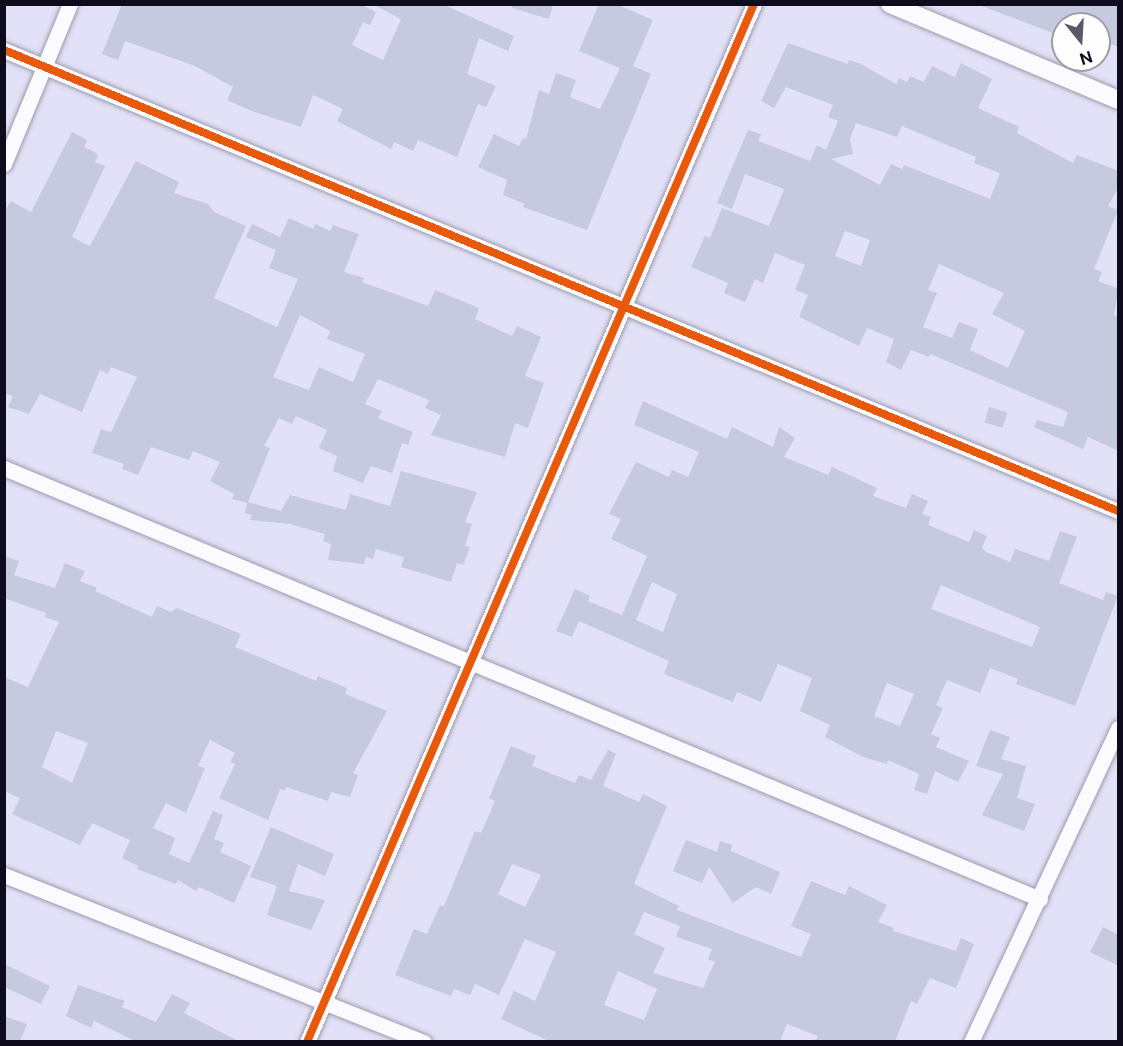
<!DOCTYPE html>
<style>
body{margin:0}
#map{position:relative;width:1123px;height:1046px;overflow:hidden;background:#e3e1f7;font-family:"Public Sans",sans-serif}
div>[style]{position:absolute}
.building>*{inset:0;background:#c6cade;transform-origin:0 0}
.roads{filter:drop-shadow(0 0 2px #9c9bac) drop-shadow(0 0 2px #9c9bac)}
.minor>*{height:15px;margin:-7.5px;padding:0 7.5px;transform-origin:7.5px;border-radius:7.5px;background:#fbfafe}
.tertiary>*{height:18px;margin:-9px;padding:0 9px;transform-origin:9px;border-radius:9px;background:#fbfafe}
.cycleway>*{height:8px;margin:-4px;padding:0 4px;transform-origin:4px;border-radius:4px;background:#e8590c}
span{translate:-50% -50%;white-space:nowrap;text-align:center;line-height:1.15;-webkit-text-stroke:4.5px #fefefe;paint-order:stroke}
.frame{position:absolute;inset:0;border:6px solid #0e0c1c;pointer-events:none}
.north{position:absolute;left:1051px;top:12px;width:60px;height:60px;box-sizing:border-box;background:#fefefe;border:2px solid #9e9da4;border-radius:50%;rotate:162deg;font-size:16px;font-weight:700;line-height:24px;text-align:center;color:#0e0c1c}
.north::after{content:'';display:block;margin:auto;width:21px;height:27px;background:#595769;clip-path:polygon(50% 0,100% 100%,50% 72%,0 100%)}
</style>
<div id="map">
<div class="building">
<div style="clip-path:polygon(122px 4px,360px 4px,376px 12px,370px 25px,363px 22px,352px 45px,383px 60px,401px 19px,372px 4px,442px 4px,514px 36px,508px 51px,479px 38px,467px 74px,496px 86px,486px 107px,478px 104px,457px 157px,418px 140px,413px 151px,394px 142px,391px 149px,337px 121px,343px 109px,313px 95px,301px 127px,249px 110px,227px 100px,233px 87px,195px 66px,125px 41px,118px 60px,102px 54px)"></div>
<div style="clip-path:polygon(512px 4px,553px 4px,549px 19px,512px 8px)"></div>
<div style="clip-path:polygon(599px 4px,616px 4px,653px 20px,633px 66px,651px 74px,587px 230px,523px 207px,525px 204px,503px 195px,507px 180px,478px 167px,494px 134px,519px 146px,523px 138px,526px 139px,539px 90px,549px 94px,556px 73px,576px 80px,570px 97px,600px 109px,620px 68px,579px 51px)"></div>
<div style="clip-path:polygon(1119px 4px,1119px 47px,1099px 40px,1099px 24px,1071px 15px,1068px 24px,1063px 24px,1063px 37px,982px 6px)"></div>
<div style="clip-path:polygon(evenodd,788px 43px,848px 64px,849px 60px,861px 64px,896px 84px,899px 78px,907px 82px,910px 76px,924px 82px,932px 66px,955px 77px,961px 63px,992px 79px,978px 108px,1019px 127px,1017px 133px,1073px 163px,1077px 155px,1119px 171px,1119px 186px,1108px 206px,1118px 210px,1094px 269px,1102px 272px,1098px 281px,1119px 289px,1114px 315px,1119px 317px,1119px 451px,1088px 437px,1083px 449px,1034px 427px,1037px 420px,1063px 427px,1068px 412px,930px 354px,929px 357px,911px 350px,901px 370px,886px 362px,894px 339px,867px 328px,859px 346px,799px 317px,808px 295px,795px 290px,805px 265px,775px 253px,763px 283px,755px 279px,745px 302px,724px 293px,728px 283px,691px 267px,705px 236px,710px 238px,722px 208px,769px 226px,779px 202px,784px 189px,745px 174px,732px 209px,717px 203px,748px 130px,761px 134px,758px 141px,810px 161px,817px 145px,826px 150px,838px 121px,828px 117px,833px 105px,786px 87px,774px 108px,761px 101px,788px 43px,856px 123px,897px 137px,902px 126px,976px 157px,974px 163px,1000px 173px,990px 199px,904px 165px,902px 169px,891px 164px,880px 185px,831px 159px,853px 154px,850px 139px,856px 123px,788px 43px,845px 231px,870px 240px,861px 266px,835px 256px,845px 231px,788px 43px,939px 264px,1004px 293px,992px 314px,1025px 331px,1008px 368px,970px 350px,978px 329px,959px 322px,952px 338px,923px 327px,937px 293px,928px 290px,939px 264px)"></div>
<div style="clip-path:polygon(evenodd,72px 132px,87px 140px,84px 147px,95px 152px,98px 156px,95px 162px,105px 166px,72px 237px,90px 246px,136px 161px,179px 182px,174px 193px,208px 204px,214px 212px,246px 226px,214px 298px,277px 327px,298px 279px,269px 268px,276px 250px,246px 237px,252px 224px,280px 237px,289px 218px,313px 229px,315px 224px,330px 231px,333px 225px,359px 234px,344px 272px,364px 278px,362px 282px,428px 306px,435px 290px,479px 308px,475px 319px,512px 336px,517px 326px,541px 337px,525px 376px,544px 383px,528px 428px,515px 423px,505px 457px,431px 435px,441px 415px,425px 408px,429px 400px,378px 379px,365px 404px,382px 411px,378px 418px,413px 432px,408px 445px,402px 443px,392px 473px,371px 466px,363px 483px,333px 471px,337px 456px,319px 448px,327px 430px,296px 416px,292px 424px,279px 418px,264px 446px,270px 448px,248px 502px,281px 511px,290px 495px,346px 510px,350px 494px,390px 506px,401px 471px,477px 492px,465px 522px,472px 524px,465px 546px,470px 547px,463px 565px,457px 563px,451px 582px,401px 567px,404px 557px,376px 549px,373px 559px,366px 557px,364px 564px,328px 560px,331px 544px,323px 541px,325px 534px,290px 524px,250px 520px,252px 515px,245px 513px,247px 503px,232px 499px,234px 494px,210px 481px,220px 462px,193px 451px,189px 460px,151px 447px,138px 475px,122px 469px,124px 464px,92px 453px,101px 429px,111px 432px,137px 377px,111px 367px,108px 374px,100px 370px,82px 412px,40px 394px,29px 414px,8px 407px,13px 396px,4px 393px,4px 212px,11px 201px,31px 212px,72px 132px,300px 315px,330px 331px,327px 339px,365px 354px,353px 382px,319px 367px,309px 390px,273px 377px,300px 315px)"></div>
<div style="clip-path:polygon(evenodd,643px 401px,727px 439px,732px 427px,773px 447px,779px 427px,795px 438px,784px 457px,828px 475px,832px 467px,877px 488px,873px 496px,906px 508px,912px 494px,928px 501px,922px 514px,931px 517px,928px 525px,969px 542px,974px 530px,987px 536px,982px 548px,986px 552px,1010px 562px,1015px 549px,1049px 561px,1060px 531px,1077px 537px,1059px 583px,1103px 600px,1106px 592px,1118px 596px,1075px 706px,1016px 684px,1018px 679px,990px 668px,980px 693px,947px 680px,936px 705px,943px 708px,931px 734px,940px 738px,936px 747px,969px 761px,958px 782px,935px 771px,927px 794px,914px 790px,919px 774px,888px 760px,887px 764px,863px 757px,825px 737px,830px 725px,800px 711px,812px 678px,778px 664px,761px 702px,737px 692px,733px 702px,664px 674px,669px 661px,579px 621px,572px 637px,556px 631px,575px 589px,590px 596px,588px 601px,622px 615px,647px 556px,611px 539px,621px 519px,609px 514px,636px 462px,669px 477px,672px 470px,688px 477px,699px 452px,634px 425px,643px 401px,652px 582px,677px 594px,663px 632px,636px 620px,652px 582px,643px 401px,941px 585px,1040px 627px,1032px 647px,931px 609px,941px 585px,643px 401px,887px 683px,914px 694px,900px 726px,874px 716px,887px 683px)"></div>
<div style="left:989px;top:407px;width:19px;height:16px;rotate:16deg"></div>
<div style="clip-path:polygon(evenodd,4px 556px,19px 561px,14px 575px,55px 588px,65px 563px,85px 571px,80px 581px,97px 588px,95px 591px,152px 617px,157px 606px,171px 612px,177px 608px,241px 634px,235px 647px,316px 681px,318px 676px,347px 688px,345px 694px,387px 711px,353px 773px,358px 775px,350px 797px,331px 792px,328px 801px,286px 787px,285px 791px,280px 789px,268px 820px,219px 798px,235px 764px,230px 762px,235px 753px,210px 740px,198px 766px,205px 768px,186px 813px,166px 803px,153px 828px,175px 838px,169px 854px,189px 863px,213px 811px,223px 815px,214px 839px,224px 843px,220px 852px,251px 866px,234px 903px,199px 887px,196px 891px,178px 880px,176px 884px,137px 869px,138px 866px,122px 858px,130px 840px,92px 823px,80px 845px,12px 814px,20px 798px,4px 791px,4px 677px,28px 687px,59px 622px,45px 617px,46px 613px,4px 598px,4px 556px,56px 731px,88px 743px,72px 783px,42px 767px,56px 731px)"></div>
<div style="clip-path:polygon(990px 730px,1010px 737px,1001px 759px,1026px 766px,1017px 798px,1035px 804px,1024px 831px,982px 815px,1003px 774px,976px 766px)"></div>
<div style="clip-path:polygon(evenodd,511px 746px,536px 756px,532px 766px,575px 783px,579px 775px,591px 780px,608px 750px,616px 754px,603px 786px,639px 802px,643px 794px,667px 806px,634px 884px,679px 906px,677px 910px,801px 957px,811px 934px,791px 926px,811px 881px,845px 895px,849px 886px,887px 905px,878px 922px,894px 928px,893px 931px,956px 951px,961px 938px,974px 944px,956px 988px,930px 978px,917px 1004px,911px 1001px,895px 1041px,815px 1041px,818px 1036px,787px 1024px,780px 1041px,549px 1041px,501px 1019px,514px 991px,535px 1001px,556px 952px,525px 939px,499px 995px,475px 984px,470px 995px,454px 989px,451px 996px,395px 975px,414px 929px,427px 934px,440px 905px,444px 906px,475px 831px,481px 833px,495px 801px,489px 798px,511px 746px,512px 864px,541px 875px,525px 907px,498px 894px,512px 864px,511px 746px,644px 912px,680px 926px,676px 937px,712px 949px,708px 959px,715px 962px,703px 988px,653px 973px,665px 948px,634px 934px,644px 912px,511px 746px,618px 971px,657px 989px,644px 1020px,604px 1005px,618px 971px)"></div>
<div style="clip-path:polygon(271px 827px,334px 854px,325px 876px,298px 864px,289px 891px,325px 900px,311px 930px,267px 915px,277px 886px,250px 877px)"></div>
<div style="clip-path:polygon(686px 840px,717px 852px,720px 841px,732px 845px,731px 851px,780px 872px,771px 894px,756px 887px,733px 903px,709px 867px,702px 883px,673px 871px)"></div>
<div style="clip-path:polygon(1103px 927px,1119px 935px,1119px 966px,1090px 952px)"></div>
<div style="clip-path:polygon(4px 964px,50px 986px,41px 1004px,4px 987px)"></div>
<div style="clip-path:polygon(78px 985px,125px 1001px,122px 1007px,156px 1022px,172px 994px,190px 1003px,184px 1013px,238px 1041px,135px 1041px,94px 1021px,91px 1028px,66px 1016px)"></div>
<div style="clip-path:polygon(4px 1016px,27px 1024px,20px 1041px,4px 1041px)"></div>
</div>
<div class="roads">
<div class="minor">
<div style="left:4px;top:50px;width:1206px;rotate:22.48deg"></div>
<div style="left:4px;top:164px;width:173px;rotate:-67.6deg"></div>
<div style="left:4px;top:468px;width:1122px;rotate:22.59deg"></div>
<div style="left:4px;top:875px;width:452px;rotate:21.7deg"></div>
<div style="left:307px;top:1042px;width:1130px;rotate:-66.7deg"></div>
<div style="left:971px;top:1042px;width:347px;rotate:-64.9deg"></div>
</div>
<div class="tertiary">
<div style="left:890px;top:4px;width:247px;rotate:22.8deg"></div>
</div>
</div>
<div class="cycleway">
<div style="left:4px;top:50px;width:1206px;rotate:22.48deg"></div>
<div style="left:307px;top:1042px;width:1130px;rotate:-66.7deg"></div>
</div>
<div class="frame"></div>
<div class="north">N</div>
</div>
